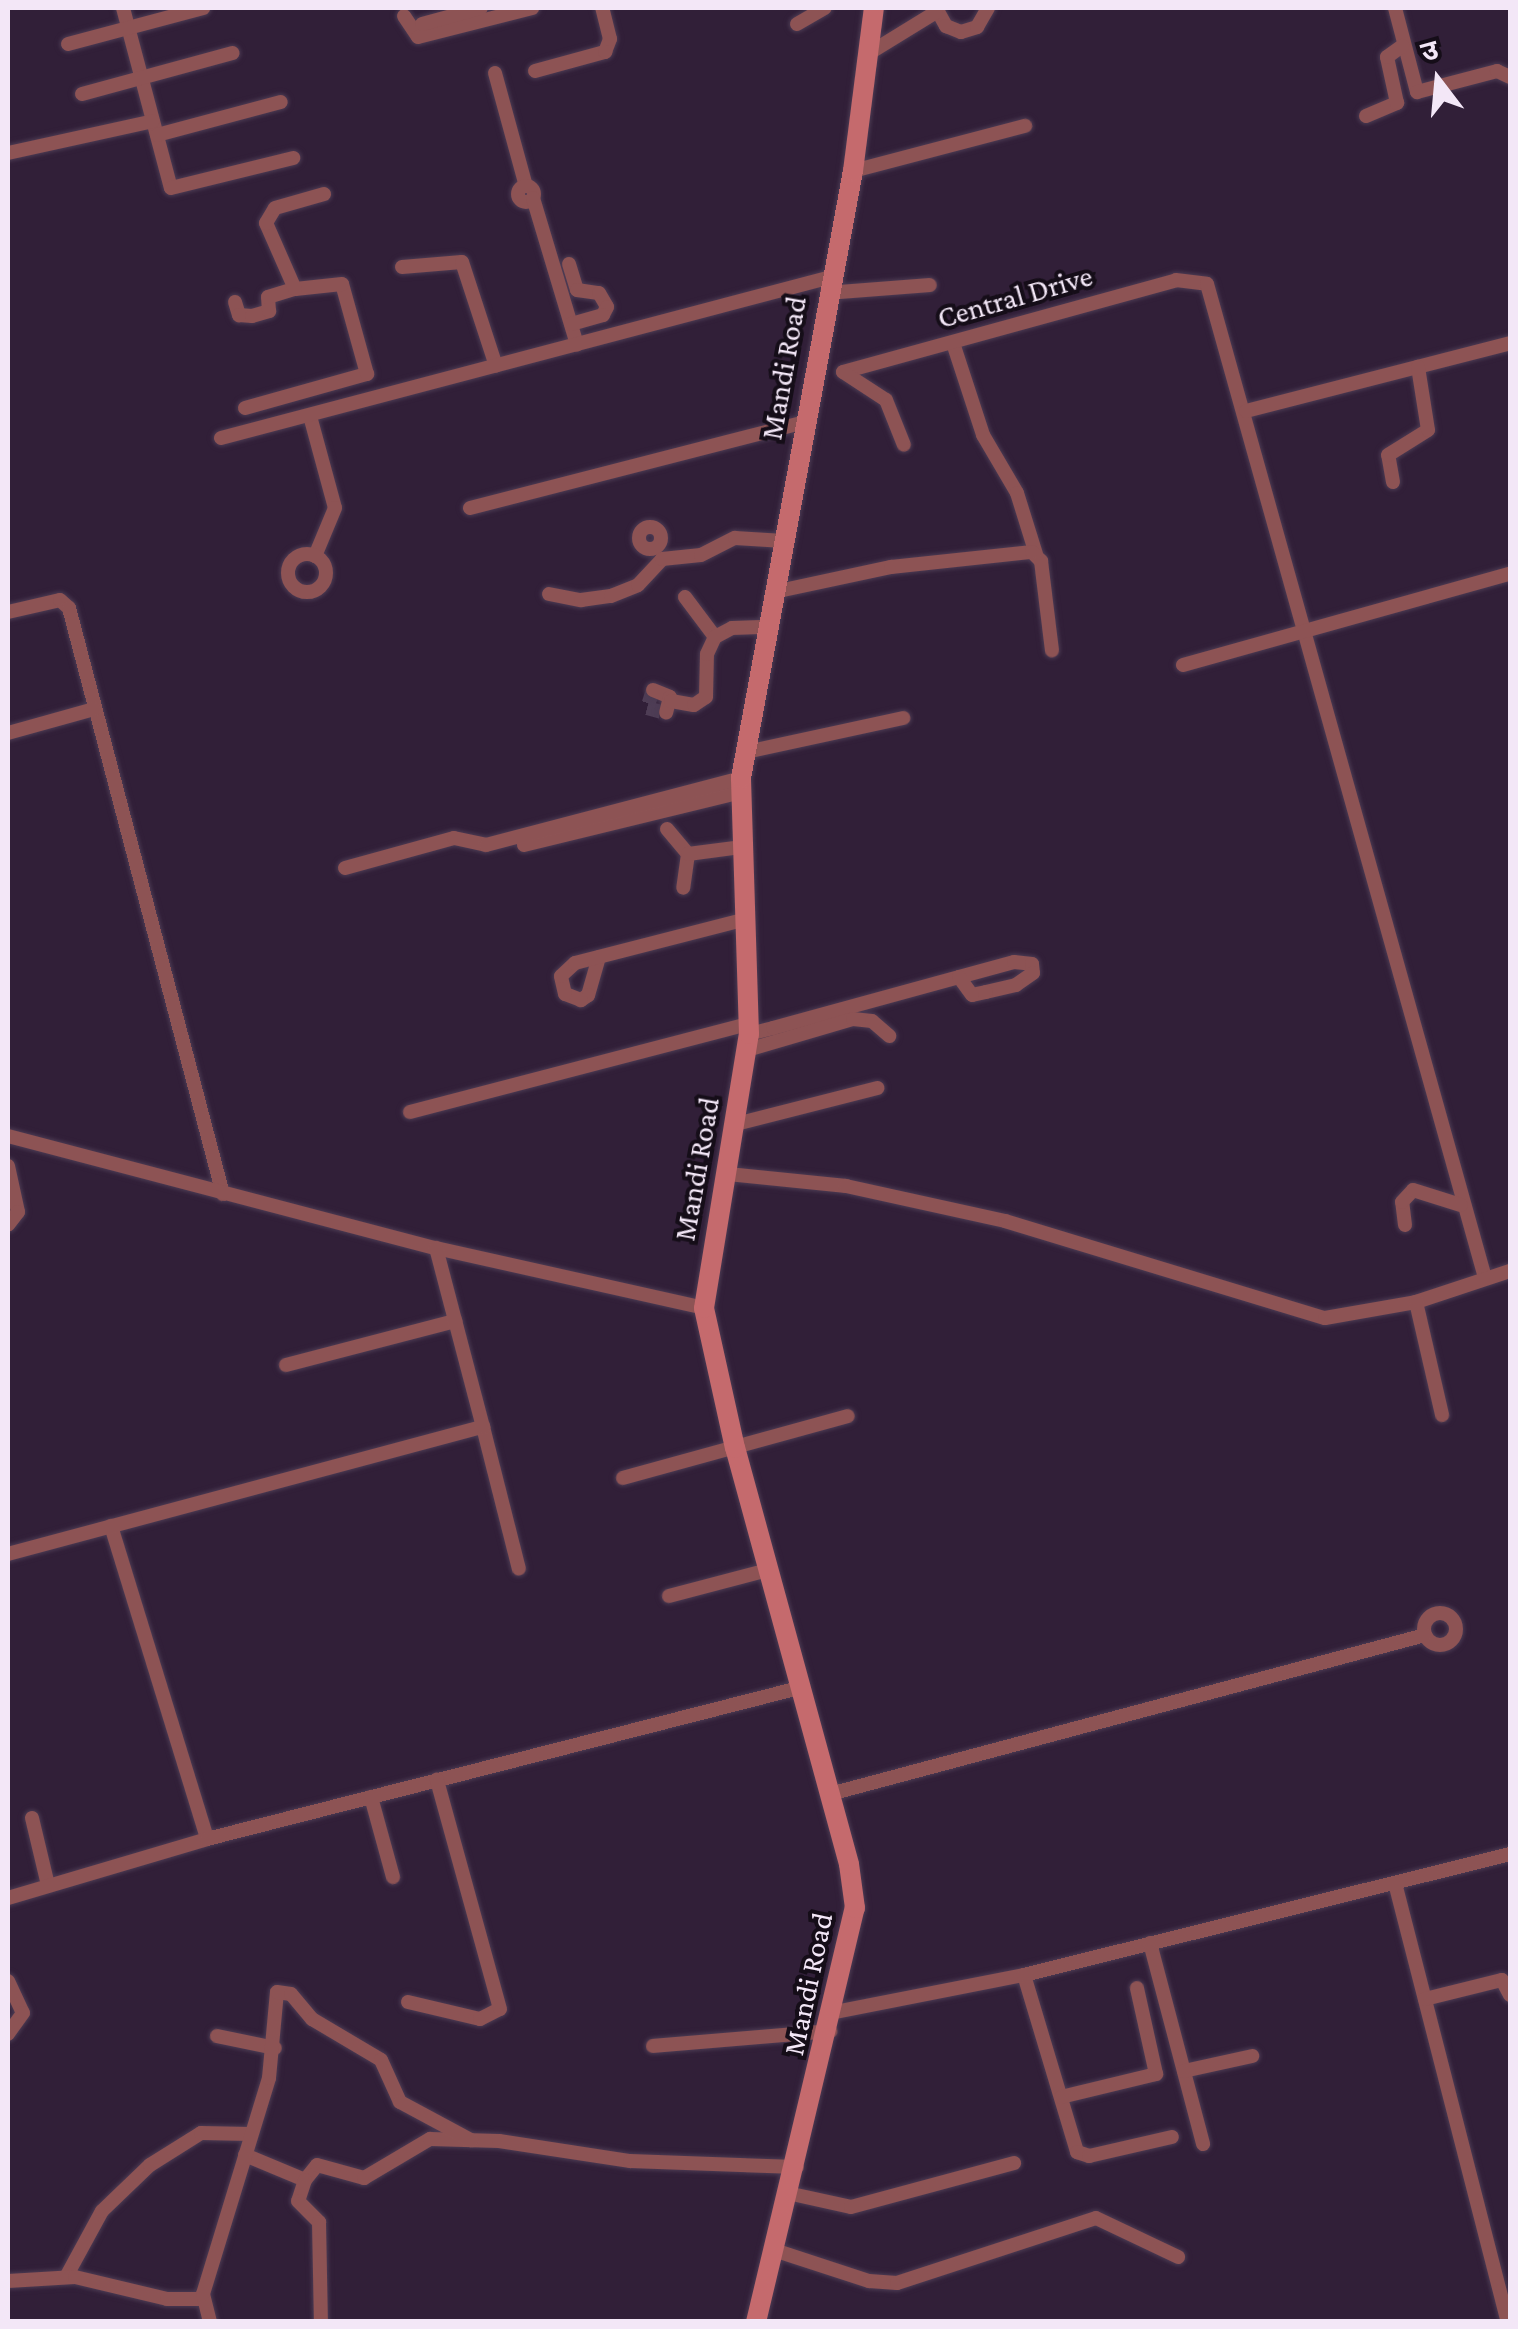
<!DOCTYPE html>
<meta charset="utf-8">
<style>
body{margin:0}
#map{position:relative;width:1518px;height:2329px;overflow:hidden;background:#311f38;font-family:"Crimson Pro","Noto Sans Devanagari",serif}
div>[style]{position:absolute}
.street-tunnel>*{height:14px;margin-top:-7px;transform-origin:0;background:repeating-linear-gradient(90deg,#4e3d55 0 14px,transparent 0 21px)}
.roads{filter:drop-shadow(0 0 2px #4c3b53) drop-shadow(0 0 2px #4c3b53)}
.street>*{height:14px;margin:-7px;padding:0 7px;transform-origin:7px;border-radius:7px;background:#8d5354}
.street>.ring{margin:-7px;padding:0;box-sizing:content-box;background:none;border:14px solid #8d5354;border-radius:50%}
.secondary>*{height:20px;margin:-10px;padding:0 10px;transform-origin:10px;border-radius:10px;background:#c56a6d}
span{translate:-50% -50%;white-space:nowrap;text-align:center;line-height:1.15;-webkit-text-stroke:8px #150d18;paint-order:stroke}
.street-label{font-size:30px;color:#f3e7f7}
.frame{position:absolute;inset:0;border:10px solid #f3e7f7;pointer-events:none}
.north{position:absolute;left:1388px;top:30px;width:100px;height:100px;-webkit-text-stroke:8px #150d18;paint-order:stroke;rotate:344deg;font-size:28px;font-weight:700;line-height:40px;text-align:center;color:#f3e7f7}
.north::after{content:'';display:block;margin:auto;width:35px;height:45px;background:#f3e7f7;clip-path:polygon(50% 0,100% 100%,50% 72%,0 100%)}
</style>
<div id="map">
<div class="street-tunnel">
<div style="left:653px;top:690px;width:19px;rotate:108deg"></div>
<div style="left:647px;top:708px;width:20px;rotate:15deg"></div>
</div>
<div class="roads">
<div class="street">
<div style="left:123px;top:8px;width:186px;rotate:75.1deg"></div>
<div style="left:171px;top:188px;width:126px;rotate:-13.8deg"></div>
<div style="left:936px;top:8px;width:21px;rotate:61deg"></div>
<div style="left:946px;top:26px;width:16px;rotate:22deg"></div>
<div style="left:961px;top:32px;width:17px;rotate:-17deg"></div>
<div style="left:977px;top:27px;width:22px;rotate:-60deg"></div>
<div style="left:1395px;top:8px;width:87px;rotate:75.3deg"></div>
<div style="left:1417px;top:92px;width:83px;rotate:-14.7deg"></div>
<div style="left:1497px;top:71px;width:14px;rotate:25deg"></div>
<div style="left:404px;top:16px;width:25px;rotate:56deg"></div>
<div style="left:418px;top:37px;width:118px;rotate:-14.3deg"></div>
<div style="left:422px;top:24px;width:61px;rotate:-15.2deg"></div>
<div style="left:797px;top:24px;width:32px;rotate:-30deg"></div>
<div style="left:68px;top:44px;width:140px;rotate:-14.9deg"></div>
<div style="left:871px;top:52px;width:76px;rotate:-31.6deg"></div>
<div style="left:535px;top:71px;width:73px;rotate:-15.2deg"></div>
<div style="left:605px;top:52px;width:14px;rotate:-69deg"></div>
<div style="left:610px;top:39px;width:32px;rotate:-104deg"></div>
<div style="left:495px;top:73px;width:117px;rotate:74.7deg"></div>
<div style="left:82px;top:94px;width:156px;rotate:-15.2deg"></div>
<div style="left:1366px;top:116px;width:34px;rotate:-23deg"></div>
<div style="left:1397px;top:103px;width:47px;rotate:-102.3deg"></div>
<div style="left:1387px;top:57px;width:19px;rotate:-36deg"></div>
<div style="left:157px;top:135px;width:128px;rotate:-14.9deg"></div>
<div style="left:8px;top:153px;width:148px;rotate:-12.4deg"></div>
<div style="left:853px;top:171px;width:178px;rotate:-14.7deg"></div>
<div class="ring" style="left:518px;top:186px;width:2px;height:2px"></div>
<div style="left:533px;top:198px;width:153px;rotate:73.3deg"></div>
<div style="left:569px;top:264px;width:27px;rotate:73deg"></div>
<div style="left:577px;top:290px;width:22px;rotate:8deg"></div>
<div style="left:599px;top:293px;width:16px;rotate:60deg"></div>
<div style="left:607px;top:307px;width:9px;rotate:117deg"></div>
<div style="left:603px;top:315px;width:33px;rotate:164deg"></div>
<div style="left:402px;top:267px;width:60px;rotate:-4.8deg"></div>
<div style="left:462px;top:262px;width:109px;rotate:71.9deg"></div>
<div style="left:827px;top:293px;width:103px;rotate:-4.4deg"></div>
<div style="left:235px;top:302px;width:14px;rotate:73deg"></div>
<div style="left:239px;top:315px;width:13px;rotate:4deg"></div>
<div style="left:252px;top:316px;width:18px;rotate:-16deg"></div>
<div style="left:269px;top:311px;width:14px;rotate:-94deg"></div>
<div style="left:268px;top:297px;width:28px;rotate:-17deg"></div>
<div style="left:953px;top:343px;width:97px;rotate:71.9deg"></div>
<div style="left:983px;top:435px;width:67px;rotate:59.6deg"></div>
<div style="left:1017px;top:493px;width:64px;rotate:72.7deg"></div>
<div style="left:843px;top:372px;width:345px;rotate:-15.4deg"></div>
<div style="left:1176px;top:280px;width:31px;rotate:7deg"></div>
<div style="left:1207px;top:284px;width:1032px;rotate:74.37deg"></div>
<div style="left:843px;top:372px;width:51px;rotate:33.1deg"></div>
<div style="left:886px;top:400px;width:48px;rotate:68.2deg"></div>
<div style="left:245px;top:408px;width:127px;rotate:-15.6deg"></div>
<div style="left:367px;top:374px;width:93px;rotate:-105.5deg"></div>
<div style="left:342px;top:284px;width:47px;rotate:173.9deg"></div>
<div style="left:295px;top:289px;width:72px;rotate:-113.7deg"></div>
<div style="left:266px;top:223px;width:17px;rotate:-59deg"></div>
<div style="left:275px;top:208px;width:51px;rotate:-15.9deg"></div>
<div style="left:1246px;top:411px;width:273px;rotate:-14.4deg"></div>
<div style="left:310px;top:416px;width:95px;rotate:74.8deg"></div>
<div style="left:335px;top:508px;width:52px;rotate:112.6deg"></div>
<div style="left:221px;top:438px;width:631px;rotate:-14.79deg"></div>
<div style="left:1393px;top:482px;width:27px;rotate:-100deg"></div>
<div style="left:1388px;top:455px;width:47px;rotate:-32deg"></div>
<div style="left:1428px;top:430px;width:64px;rotate:-99deg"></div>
<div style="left:470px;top:508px;width:345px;rotate:-14.4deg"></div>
<div class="ring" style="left:639px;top:527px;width:8px;height:8px"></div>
<div class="ring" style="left:288px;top:554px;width:24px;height:24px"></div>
<div style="left:774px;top:592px;width:120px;rotate:-12.1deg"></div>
<div style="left:891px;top:567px;width:142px;rotate:-6.1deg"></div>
<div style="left:1032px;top:552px;width:13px;rotate:45deg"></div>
<div style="left:1041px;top:561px;width:90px;rotate:83deg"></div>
<div style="left:549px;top:594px;width:33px;rotate:11deg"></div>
<div style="left:581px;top:600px;width:30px;rotate:-8deg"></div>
<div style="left:611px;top:596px;width:29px;rotate:-22deg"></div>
<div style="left:638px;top:585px;width:35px;rotate:-47deg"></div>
<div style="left:662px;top:559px;width:39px;rotate:-6deg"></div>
<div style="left:701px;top:555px;width:38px;rotate:-27deg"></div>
<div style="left:735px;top:538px;width:49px;rotate:3.5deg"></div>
<div style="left:685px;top:597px;width:50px;rotate:53.1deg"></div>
<div style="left:8px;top:612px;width:53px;rotate:-13deg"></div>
<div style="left:60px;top:600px;width:12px;rotate:42deg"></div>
<div style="left:69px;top:608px;width:606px;rotate:75.28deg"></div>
<div style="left:1183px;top:665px;width:339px;rotate:-15.6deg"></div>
<div style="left:653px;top:690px;width:18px;rotate:22deg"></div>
<div style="left:670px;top:697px;width:16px;rotate:104deg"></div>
<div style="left:671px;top:701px;width:23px;rotate:10deg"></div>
<div style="left:694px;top:705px;width:14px;rotate:-34deg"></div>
<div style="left:706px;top:697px;width:43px;rotate:-88.7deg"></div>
<div style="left:707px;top:654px;width:19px;rotate:-65deg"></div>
<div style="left:715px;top:637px;width:19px;rotate:-28deg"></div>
<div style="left:732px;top:628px;width:36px;rotate:-2deg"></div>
<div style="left:8px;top:733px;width:89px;rotate:-15.6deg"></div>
<div style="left:746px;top:752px;width:161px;rotate:-12.2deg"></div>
<div style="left:667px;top:829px;width:33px;rotate:50deg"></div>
<div style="left:688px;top:854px;width:34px;rotate:98deg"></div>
<div style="left:524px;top:845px;width:223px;rotate:-13.7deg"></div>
<div style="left:688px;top:854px;width:53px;rotate:-7.5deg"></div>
<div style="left:345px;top:868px;width:113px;rotate:-15.4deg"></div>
<div style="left:454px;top:838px;width:33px;rotate:12deg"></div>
<div style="left:486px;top:845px;width:264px;rotate:-14.7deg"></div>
<div style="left:599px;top:957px;width:40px;rotate:106deg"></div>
<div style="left:588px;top:995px;width:9px;rotate:144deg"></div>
<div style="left:581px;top:1000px;width:17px;rotate:-159deg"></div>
<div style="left:565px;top:994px;width:18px;rotate:-103deg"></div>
<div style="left:561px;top:976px;width:19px;rotate:-43deg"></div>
<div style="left:575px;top:963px;width:172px;rotate:-14.4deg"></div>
<div style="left:749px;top:1034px;width:25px;rotate:-14deg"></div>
<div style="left:773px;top:1028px;width:193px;rotate:-15.3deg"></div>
<div style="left:959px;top:977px;width:57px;rotate:-15.3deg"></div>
<div style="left:1014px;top:962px;width:18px;rotate:6deg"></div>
<div style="left:1032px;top:964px;width:9px;rotate:84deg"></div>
<div style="left:1033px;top:973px;width:21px;rotate:145deg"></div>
<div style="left:1016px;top:985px;width:31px;rotate:167deg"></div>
<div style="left:986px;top:992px;width:14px;rotate:168deg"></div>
<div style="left:972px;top:995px;width:22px;rotate:-126deg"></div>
<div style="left:747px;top:1050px;width:110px;rotate:-16.3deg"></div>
<div style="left:853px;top:1019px;width:19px;rotate:6deg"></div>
<div style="left:872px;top:1021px;width:23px;rotate:41deg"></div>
<div style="left:410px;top:1112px;width:350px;rotate:-14.6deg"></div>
<div style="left:736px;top:1124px;width:146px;rotate:-14.3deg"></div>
<div style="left:8px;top:1136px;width:442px;rotate:14.7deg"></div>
<div style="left:436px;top:1248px;width:275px;rotate:12.6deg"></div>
<div style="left:8px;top:1166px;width:47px;rotate:77.7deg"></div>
<div style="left:18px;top:1212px;width:16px;rotate:128deg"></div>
<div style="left:728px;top:1174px;width:119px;rotate:5.8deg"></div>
<div style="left:846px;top:1186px;width:163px;rotate:12.4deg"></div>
<div style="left:1005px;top:1221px;width:334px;rotate:16.9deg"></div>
<div style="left:1325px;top:1318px;width:92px;rotate:-10deg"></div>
<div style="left:1416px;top:1302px;width:99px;rotate:-18.3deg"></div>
<div style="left:1405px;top:1225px;width:23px;rotate:-97deg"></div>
<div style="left:1402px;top:1202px;width:16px;rotate:-47deg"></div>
<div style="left:1413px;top:1190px;width:50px;rotate:17.4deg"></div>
<div style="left:1416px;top:1302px;width:116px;rotate:77deg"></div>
<div style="left:286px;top:1365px;width:175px;rotate:-14.6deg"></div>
<div style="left:483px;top:1427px;width:146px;rotate:75.8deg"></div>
<div style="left:623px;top:1478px;width:233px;rotate:-15.4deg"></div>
<div style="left:111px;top:1526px;width:327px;rotate:72.9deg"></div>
<div style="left:8px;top:1554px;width:492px;rotate:-15deg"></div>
<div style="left:483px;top:1427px;width:185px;rotate:-104.7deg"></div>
<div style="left:669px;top:1596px;width:102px;rotate:-14.7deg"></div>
<div class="ring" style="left:1424px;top:1613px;width:18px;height:18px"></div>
<div style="left:830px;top:1794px;width:616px;rotate:-14.96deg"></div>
<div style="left:371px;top:1797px;width:83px;rotate:74.6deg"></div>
<div style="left:32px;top:1818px;width:69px;rotate:76.6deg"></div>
<div style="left:1395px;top:1883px;width:453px;rotate:75.6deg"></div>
<div style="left:8px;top:1898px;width:208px;rotate:-16.5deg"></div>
<div style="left:207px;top:1839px;width:611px;rotate:-14.31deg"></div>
<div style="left:1150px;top:1943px;width:208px;rotate:75.2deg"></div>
<div style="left:1024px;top:1975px;width:185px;rotate:73.3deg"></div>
<div style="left:1077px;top:2152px;width:13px;rotate:18deg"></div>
<div style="left:1089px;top:2156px;width:85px;rotate:-12.9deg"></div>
<div style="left:8px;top:1981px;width:35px;rotate:65deg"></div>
<div style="left:23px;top:2013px;width:26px;rotate:126deg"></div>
<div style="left:1425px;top:1999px;width:79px;rotate:-13.9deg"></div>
<div style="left:1502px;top:1980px;width:17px;rotate:62deg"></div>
<div style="left:408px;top:2002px;width:74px;rotate:13.3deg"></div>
<div style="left:480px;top:2019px;width:22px;rotate:-27deg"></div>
<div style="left:500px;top:2009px;width:238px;rotate:-105.4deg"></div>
<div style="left:835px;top:2012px;width:193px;rotate:-11.1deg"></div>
<div style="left:1024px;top:1975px;width:501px;rotate:-13.98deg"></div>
<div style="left:217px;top:2036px;width:59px;rotate:11.7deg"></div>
<div style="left:653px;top:2046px;width:178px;rotate:-4.8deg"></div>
<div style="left:1184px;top:2071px;width:70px;rotate:-12.4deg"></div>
<div style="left:1061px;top:2097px;width:98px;rotate:-13.6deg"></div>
<div style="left:1156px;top:2074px;width:88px;rotate:-102.5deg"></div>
<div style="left:245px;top:2155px;width:65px;rotate:22.6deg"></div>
<div style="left:305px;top:2180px;width:19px;rotate:-51deg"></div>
<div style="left:317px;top:2165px;width:49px;rotate:15.5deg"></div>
<div style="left:364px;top:2178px;width:77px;rotate:-30.6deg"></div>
<div style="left:430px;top:2139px;width:69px;rotate:1.7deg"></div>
<div style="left:499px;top:2141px;width:133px;rotate:8.7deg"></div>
<div style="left:630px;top:2161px;width:167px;rotate:2.1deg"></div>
<div style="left:305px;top:2180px;width:22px;rotate:108deg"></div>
<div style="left:298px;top:2201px;width:30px;rotate:45deg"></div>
<div style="left:319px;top:2222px;width:100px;rotate:88.9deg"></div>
<div style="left:792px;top:2194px;width:60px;rotate:12.4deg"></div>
<div style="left:851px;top:2207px;width:169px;rotate:-15.1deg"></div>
<div style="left:777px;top:2251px;width:97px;rotate:18.1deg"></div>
<div style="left:869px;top:2281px;width:28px;rotate:4deg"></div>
<div style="left:897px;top:2283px;width:209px;rotate:-18.1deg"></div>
<div style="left:1096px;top:2218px;width:91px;rotate:25.4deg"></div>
<div style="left:66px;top:2277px;width:75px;rotate:-61.4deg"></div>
<div style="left:102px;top:2211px;width:66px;rotate:-43.8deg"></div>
<div style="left:150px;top:2165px;width:60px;rotate:-32.1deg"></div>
<div style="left:201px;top:2133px;width:50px;rotate:1.1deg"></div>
<div style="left:8px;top:2281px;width:67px;rotate:-3.4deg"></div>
<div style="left:75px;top:2277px;width:95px;rotate:13.4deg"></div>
<div style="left:167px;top:2299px;width:35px"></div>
<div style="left:210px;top:2322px;width:29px;rotate:-104deg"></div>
<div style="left:203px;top:2294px;width:226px;rotate:-73deg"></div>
<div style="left:269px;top:2078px;width:86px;rotate:-84.7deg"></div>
<div style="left:277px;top:1992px;width:14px;rotate:8deg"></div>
<div style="left:291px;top:1994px;width:33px;rotate:50deg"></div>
<div style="left:312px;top:2019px;width:80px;rotate:30.7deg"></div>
<div style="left:381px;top:2060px;width:46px;rotate:65.7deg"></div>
<div style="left:400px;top:2102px;width:81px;rotate:28.2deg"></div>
</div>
<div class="secondary">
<div style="left:756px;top:2322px;width:426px;rotate:-76.6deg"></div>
<div style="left:855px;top:1908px;width:44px;rotate:-97.8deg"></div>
<div style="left:849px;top:1864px;width:431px;rotate:-105.3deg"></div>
<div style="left:735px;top:1448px;width:143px;rotate:-102.5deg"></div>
<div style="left:704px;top:1308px;width:278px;rotate:-80.7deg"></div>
<div style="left:749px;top:1034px;width:256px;rotate:-91.8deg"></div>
<div style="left:741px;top:778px;width:617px;rotate:-79.55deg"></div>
<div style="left:853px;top:171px;width:164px;rotate:-82.7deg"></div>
</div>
</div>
<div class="street-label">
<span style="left:1015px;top:297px;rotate:-16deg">Central Drive</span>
<span style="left:784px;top:368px;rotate:-80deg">Mandi Road</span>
<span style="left:697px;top:1169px;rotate:-80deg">Mandi Road</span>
<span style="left:808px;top:1984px;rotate:-78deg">Mandi Road</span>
</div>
<div class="frame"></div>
<div class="north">उ</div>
</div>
